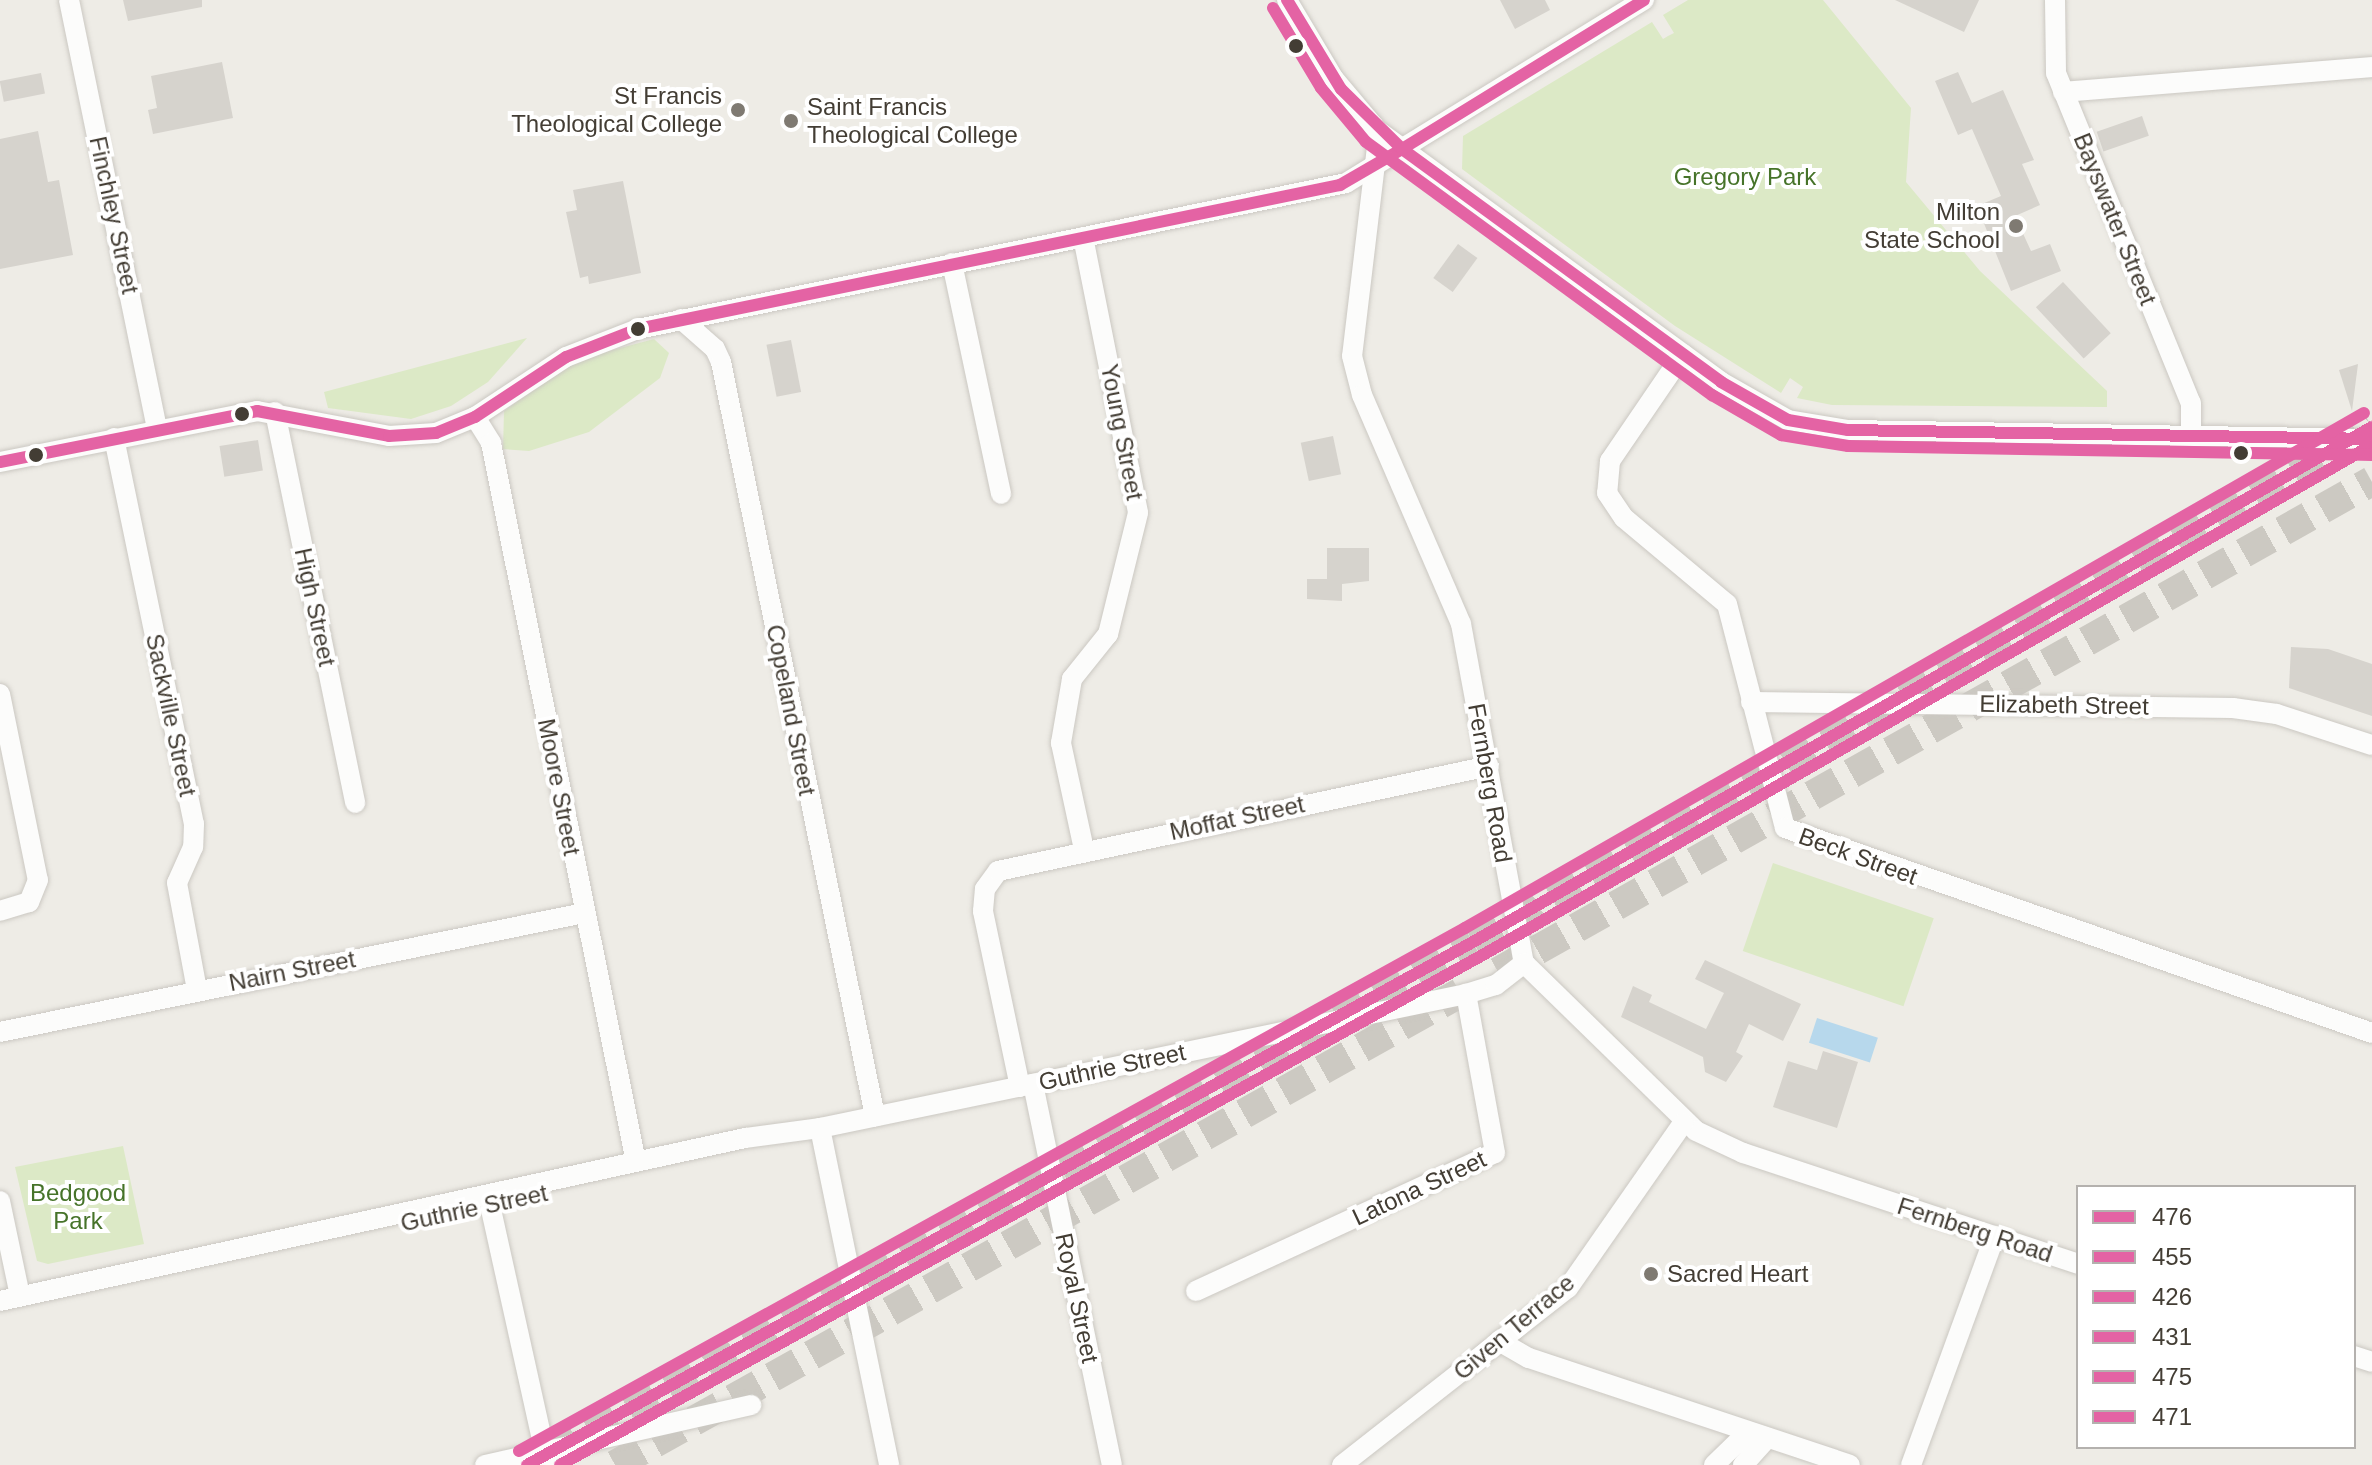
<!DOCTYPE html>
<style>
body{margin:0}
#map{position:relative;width:2372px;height:1465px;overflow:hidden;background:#eeece6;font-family:Helvetica,sans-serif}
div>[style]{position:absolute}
.green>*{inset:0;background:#dce9c6;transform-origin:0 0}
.water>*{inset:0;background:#b7d8ec;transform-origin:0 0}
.building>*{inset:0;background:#d6d3cd;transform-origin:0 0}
.highway-tunnel>*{height:30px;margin-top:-15px;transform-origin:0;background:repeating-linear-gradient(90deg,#ccc9c2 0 30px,transparent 0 45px)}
.roads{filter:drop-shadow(0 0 2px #cbc8c2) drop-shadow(0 0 2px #cbc8c2)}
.minor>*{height:20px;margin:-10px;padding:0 10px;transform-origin:10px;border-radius:10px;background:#fcfcfb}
.bus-1>*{height:12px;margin:-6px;padding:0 6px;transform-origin:6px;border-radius:6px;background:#e463a4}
.bus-2>*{height:12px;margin:-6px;padding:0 6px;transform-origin:6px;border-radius:6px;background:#e463a4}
.bus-3>*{height:12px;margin:-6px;padding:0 6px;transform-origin:6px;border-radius:6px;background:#e463a4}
.bus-4>*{height:12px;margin:-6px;padding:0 6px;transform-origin:6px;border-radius:6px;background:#e463a4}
.bus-5>*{height:12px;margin:-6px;padding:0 6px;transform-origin:6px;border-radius:6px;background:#e463a4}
.bus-6>*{height:12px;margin:-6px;padding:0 6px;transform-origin:6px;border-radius:6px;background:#e463a4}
.dots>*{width:22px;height:22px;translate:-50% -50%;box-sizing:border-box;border:4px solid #fff;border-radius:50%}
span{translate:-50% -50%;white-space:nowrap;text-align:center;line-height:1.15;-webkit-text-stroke:8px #fff;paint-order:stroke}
.poi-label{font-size:24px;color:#433d34}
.right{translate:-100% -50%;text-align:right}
.left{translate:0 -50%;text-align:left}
.park-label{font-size:24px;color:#467329}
.street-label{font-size:24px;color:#433d34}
.legend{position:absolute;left:2076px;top:1185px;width:280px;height:264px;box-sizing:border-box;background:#fff;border:2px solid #b4b1ae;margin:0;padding:10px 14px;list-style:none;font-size:24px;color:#433d34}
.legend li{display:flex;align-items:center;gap:16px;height:40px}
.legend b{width:40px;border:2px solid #b4b1ae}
</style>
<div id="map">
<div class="green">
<div style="clip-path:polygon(1688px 0,1823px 0,1911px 108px,1906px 182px,1980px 271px,2107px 391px,2107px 407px,1832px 405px,1797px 398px,1803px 387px,1790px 378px,1781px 393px,1675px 326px,1462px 169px,1463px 136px,1652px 22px,1663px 39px,1668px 36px,1674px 33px,1663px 15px)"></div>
<div style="clip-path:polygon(527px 338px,488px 382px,451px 406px,411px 419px,328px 408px,324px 392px)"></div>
<div style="clip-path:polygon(654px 339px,669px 353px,660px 378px,589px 432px,529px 451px,503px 449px,504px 411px,575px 360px)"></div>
<div style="left:1773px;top:863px;width:170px;height:93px;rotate:19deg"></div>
<div style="clip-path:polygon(123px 1146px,144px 1244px,48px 1264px,37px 1261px,15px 1167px)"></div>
</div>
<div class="water">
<div style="left:1817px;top:1018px;width:64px;height:26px;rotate:18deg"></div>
</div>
<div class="building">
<div style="clip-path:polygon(123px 0,202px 0,202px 7px,128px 21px)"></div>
<div style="clip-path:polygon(1500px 0,1545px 0,1550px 10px,1515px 29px)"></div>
<div style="clip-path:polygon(1895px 0,1979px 0,1964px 32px)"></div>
<div style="clip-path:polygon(222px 62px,233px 118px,153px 134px,148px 110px,157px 108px,151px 76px)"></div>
<div style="clip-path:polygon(1958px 72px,1972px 103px,2003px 90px,2034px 160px,2022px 164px,2040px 205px,2015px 216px,2031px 251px,2050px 244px,2061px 271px,2011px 291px,1977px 206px,2001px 196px,1972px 129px,1958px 135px,1935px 81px)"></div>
<div style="left:41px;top:73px;width:21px;height:42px;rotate:79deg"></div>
<div style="left:2142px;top:116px;width:21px;height:48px;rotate:71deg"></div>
<div style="clip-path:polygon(38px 131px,48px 182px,59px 180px,73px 255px,0 269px,0 139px)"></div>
<div style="clip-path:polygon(623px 181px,641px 273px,589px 284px,588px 276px,580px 278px,566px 212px,577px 210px,573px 190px)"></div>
<div style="left:1458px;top:244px;width:24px;height:42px;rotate:36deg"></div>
<div style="left:2063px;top:282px;width:70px;height:37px;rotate:47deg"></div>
<div style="left:791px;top:340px;width:53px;height:25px;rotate:79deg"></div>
<div style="clip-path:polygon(2358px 364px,2352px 411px,2339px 370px)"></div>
<div style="left:1333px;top:436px;width:39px;height:33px;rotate:78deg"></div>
<div style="left:258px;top:440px;width:31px;height:39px;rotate:81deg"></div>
<div style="clip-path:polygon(1327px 548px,1369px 548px,1369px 581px,1342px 584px,1342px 601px,1307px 599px,1307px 579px,1327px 579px)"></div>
<div style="clip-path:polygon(2291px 647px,2328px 649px,2372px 664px,2372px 716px,2289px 688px)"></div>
<div style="clip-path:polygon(1705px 960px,1801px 1004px,1783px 1041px,1749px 1024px,1736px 1052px,1743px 1056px,1726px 1082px,1705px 1072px,1703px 1057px,1621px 1017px,1633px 986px,1652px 995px,1649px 1002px,1706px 1029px,1724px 993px,1695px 979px)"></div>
<div style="clip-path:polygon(1823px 1051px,1858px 1062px,1837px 1128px,1773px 1107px,1788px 1061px,1817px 1070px)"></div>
</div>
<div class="highway-tunnel">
<div style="left:1498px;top:972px;width:1002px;rotate:-29.33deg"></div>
<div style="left:549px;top:1452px;width:1055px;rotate:-28.9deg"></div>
<div style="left:1473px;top:942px;width:1036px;rotate:-29.81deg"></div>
<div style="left:615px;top:1465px;width:968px;rotate:-29.19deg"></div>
</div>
<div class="roads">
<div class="minor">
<div style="left:69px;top:0;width:438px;rotate:78.4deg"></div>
<div style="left:1287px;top:0;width:92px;rotate:59.3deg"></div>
<div style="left:1334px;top:79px;width:67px;rotate:49.9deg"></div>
<div style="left:1377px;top:130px;width:426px;rotate:36.2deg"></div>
<div style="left:1721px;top:382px;width:77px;rotate:29.6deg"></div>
<div style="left:1788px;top:420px;width:61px;rotate:9.5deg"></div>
<div style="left:1848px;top:430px;width:524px;rotate:0.98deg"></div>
<div style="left:2055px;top:0;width:73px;rotate:89.2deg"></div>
<div style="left:2056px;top:73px;width:357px;rotate:67.8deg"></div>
<div style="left:2191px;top:403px;width:33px;rotate:90deg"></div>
<div style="left:2063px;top:92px;width:310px;rotate:-4.6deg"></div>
<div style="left:1373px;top:125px;width:22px;rotate:80deg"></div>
<div style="left:1377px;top:147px;width:210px;rotate:96.8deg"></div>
<div style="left:1352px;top:356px;width:40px;rotate:75.6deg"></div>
<div style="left:1362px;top:395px;width:249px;rotate:66.6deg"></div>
<div style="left:1461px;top:624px;width:345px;rotate:79.5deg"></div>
<div style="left:1524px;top:963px;width:240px;rotate:44.3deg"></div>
<div style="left:1696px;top:1131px;width:52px;rotate:25.1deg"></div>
<div style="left:1743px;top:1153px;width:353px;rotate:18.3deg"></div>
<div style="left:1083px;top:237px;width:281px;rotate:78.7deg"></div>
<div style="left:1138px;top:513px;width:125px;rotate:103.9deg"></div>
<div style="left:1108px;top:634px;width:58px;rotate:128.7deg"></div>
<div style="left:1072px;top:679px;width:65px;rotate:99.8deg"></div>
<div style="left:1061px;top:743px;width:108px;rotate:77.8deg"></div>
<div style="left:952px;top:263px;width:236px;rotate:78deg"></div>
<div style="left:681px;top:319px;width:45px;rotate:41.4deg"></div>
<div style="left:715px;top:349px;width:14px;rotate:65deg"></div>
<div style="left:721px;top:362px;width:770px;rotate:78.46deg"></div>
<div style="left:1683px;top:354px;width:130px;rotate:124.3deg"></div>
<div style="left:1610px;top:461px;width:32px;rotate:95deg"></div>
<div style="left:1607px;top:493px;width:30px;rotate:56deg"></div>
<div style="left:1624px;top:518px;width:134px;rotate:39.9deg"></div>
<div style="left:1727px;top:604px;width:231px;rotate:75.5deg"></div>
<div style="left:1785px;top:828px;width:622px;rotate:19.25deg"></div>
<div style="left:275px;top:412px;width:399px;rotate:78.4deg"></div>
<div style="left:475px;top:417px;width:31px;rotate:58deg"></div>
<div style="left:491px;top:443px;width:733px;rotate:78.6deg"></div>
<div style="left:114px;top:438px;width:394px;rotate:78.3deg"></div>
<div style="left:194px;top:824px;width:23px;rotate:92deg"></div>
<div style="left:193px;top:847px;width:39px;rotate:114deg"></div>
<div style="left:177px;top:883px;width:109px;rotate:79.4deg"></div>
<div style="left:0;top:462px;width:262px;rotate:-11.2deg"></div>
<div style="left:257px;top:411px;width:134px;rotate:10.7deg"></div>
<div style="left:389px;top:436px;width:47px;rotate:-3.7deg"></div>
<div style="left:436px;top:433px;width:42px;rotate:-22.3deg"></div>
<div style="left:475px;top:417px;width:109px;rotate:-33.4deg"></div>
<div style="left:566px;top:357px;width:77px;rotate:-21.3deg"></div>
<div style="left:638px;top:329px;width:723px;rotate:-11.65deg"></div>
<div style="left:1346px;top:183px;width:350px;rotate:-31.6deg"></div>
<div style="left:0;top:694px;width:190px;rotate:78.5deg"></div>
<div style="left:38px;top:880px;width:24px;rotate:112deg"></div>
<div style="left:29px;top:902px;width:30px;rotate:163deg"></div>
<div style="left:1751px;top:702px;width:482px;rotate:0.7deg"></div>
<div style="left:2233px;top:708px;width:44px;rotate:7.8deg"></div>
<div style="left:2277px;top:714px;width:100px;rotate:18.1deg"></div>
<div style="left:0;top:1032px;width:596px;rotate:-11.52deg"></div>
<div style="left:1033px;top:1084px;width:389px;rotate:78.3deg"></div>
<div style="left:1020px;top:1087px;width:180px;rotate:-101.9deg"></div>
<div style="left:983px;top:911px;width:22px;rotate:-85deg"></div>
<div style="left:985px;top:889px;width:22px;rotate:-54deg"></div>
<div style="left:998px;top:871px;width:502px;rotate:-12.07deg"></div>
<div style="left:820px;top:1128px;width:344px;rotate:78.4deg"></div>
<div style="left:0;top:1201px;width:97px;rotate:78.1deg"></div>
<div style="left:490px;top:1205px;width:263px;rotate:77.5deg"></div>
<div style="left:1196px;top:1291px;width:329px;rotate:-24.8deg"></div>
<div style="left:1495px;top:1153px;width:162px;rotate:-100.3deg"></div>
<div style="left:0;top:1301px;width:763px;rotate:-12.34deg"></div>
<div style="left:745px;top:1138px;width:76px;rotate:-7.6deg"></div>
<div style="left:820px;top:1128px;width:660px;rotate:-11.72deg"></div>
<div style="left:1466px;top:994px;width:31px;rotate:-17deg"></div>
<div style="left:1496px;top:985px;width:36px;rotate:-38deg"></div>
<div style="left:1499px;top:1341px;width:34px;rotate:30deg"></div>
<div style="left:1529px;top:1358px;width:338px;rotate:18.4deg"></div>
<div style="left:2354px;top:1356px;width:19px;rotate:18deg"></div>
<div style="left:485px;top:1465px;width:273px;rotate:-12.7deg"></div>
<div style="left:1342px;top:1465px;width:287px;rotate:-38.1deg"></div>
<div style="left:1568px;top:1288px;width:201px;rotate:-55.1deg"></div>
<div style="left:1714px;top:1465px;width:47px;rotate:-44.1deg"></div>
<div style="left:1743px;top:1465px;width:36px;rotate:-48deg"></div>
<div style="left:1911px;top:1465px;width:244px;rotate:-69.9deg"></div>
</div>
</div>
<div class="bus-1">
<div style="left:1402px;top:149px;width:395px;rotate:36.1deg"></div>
<div style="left:1721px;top:382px;width:77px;rotate:29.6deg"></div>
<div style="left:1788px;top:420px;width:61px;rotate:9.5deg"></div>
<div style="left:1848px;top:430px;width:524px;rotate:0.98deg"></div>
<div style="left:0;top:462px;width:262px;rotate:-11.2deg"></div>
<div style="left:257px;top:411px;width:134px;rotate:10.7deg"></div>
<div style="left:389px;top:436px;width:47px;rotate:-3.7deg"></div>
<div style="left:436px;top:433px;width:42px;rotate:-22.3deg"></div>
<div style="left:475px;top:417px;width:109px;rotate:-33.4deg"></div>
<div style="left:566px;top:357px;width:77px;rotate:-21.3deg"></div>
<div style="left:638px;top:329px;width:717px;rotate:-11.59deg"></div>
<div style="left:1340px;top:185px;width:72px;rotate:-30.1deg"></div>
</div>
<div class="bus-2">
<div style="left:527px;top:1465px;width:1081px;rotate:-28.94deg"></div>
<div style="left:1473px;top:942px;width:1036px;rotate:-29.81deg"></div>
</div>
<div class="bus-3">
<div style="left:560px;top:1465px;width:1052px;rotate:-28.93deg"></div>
<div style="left:1481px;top:956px;width:1027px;rotate:-29.83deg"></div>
</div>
<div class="bus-4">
<div style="left:519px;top:1451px;width:1081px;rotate:-28.94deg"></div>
<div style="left:1465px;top:928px;width:1036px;rotate:-29.81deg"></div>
</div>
<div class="bus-5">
<div style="left:1273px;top:8px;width:93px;rotate:59deg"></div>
<div style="left:1321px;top:88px;width:70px;rotate:50.2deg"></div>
<div style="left:1366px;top:142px;width:429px;rotate:36.2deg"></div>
<div style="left:1712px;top:395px;width:80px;rotate:30.1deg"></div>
<div style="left:1781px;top:435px;width:68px;rotate:9.3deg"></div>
<div style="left:1848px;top:446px;width:524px;rotate:0.98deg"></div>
</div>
<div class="bus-6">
<div style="left:1287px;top:0;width:104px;rotate:58.8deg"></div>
<div style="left:1341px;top:89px;width:86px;rotate:44.5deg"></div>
<div style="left:1402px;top:149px;width:284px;rotate:-31.6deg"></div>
</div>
<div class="dots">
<div style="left:1296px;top:46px;background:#433d34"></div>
<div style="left:738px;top:110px;background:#7f7a72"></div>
<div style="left:791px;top:121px;background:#7f7a72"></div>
<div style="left:2016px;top:226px;background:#7f7a72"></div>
<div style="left:638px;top:329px;background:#433d34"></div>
<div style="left:242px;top:414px;background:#433d34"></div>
<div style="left:2241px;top:453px;background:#433d34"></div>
<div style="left:36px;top:455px;background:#433d34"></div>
<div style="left:1651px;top:1274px;background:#7f7a72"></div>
</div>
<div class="poi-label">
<span class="right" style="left:722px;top:110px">St Francis<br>Theological College</span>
<span class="left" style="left:807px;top:121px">Saint Francis<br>Theological College</span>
<span class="right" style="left:2000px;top:226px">Milton<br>State School</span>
<span class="left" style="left:1667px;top:1274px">Sacred Heart</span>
</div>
<div class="park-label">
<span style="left:1745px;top:177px">Gregory Park</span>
<span style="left:78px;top:1207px">Bedgood<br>Park</span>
</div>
<div class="street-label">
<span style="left:114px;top:215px;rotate:78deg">Finchley Street</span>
<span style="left:2115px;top:219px;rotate:68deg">Bayswater Street</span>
<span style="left:1122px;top:432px;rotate:79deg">Young Street</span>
<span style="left:315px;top:607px;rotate:78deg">High Street</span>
<span style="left:2064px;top:705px;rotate:1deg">Elizabeth Street</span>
<span style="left:791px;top:710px;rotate:79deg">Copeland Street</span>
<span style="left:171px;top:715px;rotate:78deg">Sackville Street</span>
<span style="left:1490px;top:783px;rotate:80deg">Fernberg Road</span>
<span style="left:559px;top:787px;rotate:79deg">Moore Street</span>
<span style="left:1237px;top:818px;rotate:-12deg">Moffat Street</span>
<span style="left:1858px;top:856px;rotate:20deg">Beck Street</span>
<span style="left:292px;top:971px;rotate:-11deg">Nairn Street</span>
<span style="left:1112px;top:1067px;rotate:-12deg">Guthrie Street</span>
<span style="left:1419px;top:1188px;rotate:-25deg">Latona Street</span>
<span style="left:474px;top:1208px;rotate:-12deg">Guthrie Street</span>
<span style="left:1975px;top:1230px;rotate:18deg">Fernberg Road</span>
<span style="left:1077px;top:1298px;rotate:78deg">Royal Street</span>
<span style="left:1514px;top:1327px;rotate:-40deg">Given Terrace</span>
</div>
<ul class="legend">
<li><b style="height:10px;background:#e463a4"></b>476</li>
<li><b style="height:10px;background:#e463a4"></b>455</li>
<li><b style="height:10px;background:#e463a4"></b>426</li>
<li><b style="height:10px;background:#e463a4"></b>431</li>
<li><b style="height:10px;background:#e463a4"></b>475</li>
<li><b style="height:10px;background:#e463a4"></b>471</li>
</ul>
</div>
